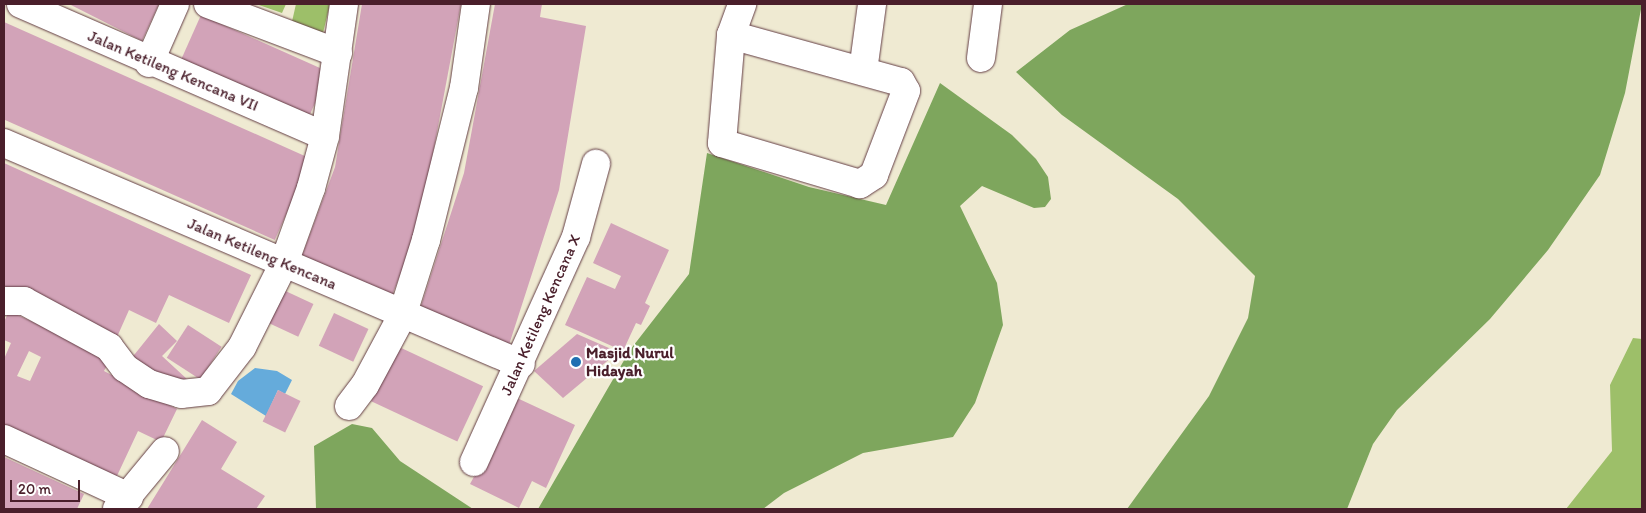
<!DOCTYPE html>
<style>
body{margin:0}
#map{position:relative;width:1646px;height:513px;overflow:hidden;background:#efead2;font-family:Itim,sans-serif}
div>[style]{position:absolute}
.green>*{inset:0;background:#9dbf69}
.forest>*{inset:0;background:#7ea65d}
.water>*{inset:0;background:#65abdb}
.building>*{inset:0;background:#d2a3b8;transform-origin:0 0}
.roads{filter:drop-shadow(0 0 1px #633d44) drop-shadow(0 0 1px #633d44)}
.minor>*{height:28px;margin:-14px;padding:0 14px;transform-origin:14px;border-radius:14px;background:#fff}
.dots>*{width:14px;height:14px;translate:-50% -50%;box-sizing:border-box;border:2px solid #fff;border-radius:50%}
span{translate:-50% -50%;white-space:nowrap;text-align:center;line-height:1.15;-webkit-text-stroke:4.5px #fff;paint-order:stroke}
.street-label{font-size:16px;color:#4a1f2b}
.poi-label{font-size:16px;color:#4a1f2b;font-weight:700}
.left{translate:0 -50%;text-align:left}
.frame{position:absolute;inset:0;border:5px solid #4a1f2b;pointer-events:none}
.scale{position:absolute;left:10px;top:480px;width:70px;height:22px;box-sizing:border-box;border:2px solid #4a1f2b;border-top:0;padding-left:6px;font-size:15px;line-height:18px;white-space:nowrap;color:#4a1f2b;-webkit-text-stroke:4px #fff;paint-order:stroke}
</style>
<div id="map">
<div class="green">
<div style="clip-path:polygon(256px 4px,286px 4px,282px 13px)"></div>
<div style="clip-path:polygon(296px 4px,330px 4px,323px 33px,291px 26px)"></div>
<div style="clip-path:polygon(1633px 338px,1642px 339px,1642px 509px,1566px 509px,1612px 451px,1610px 385px)"></div>
</div>
<div class="forest">
<div style="clip-path:polygon(1128px 4px,1642px 4px,1625px 93px,1600px 175px,1548px 250px,1490px 319px,1397px 410px,1373px 444px,1347px 509px,1127px 509px,1209px 396px,1248px 318px,1255px 276px,1178px 199px,1062px 115px,1016px 72px,1070px 30px)"></div>
<div style="clip-path:polygon(940px 83px,1012px 135px,1036px 159px,1048px 177px,1051px 199px,1045px 207px,1034px 208px,982px 186px,960px 206px,997px 283px,1003px 325px,975px 403px,953px 437px,863px 453px,784px 493px,763px 509px,538px 509px,630px 350px,689px 274px,707px 153px,809px 187px,886px 205px)"></div>
<div style="clip-path:polygon(352px 424px,372px 428px,400px 461px,473px 509px,316px 509px,314px 446px)"></div>
</div>
<div class="water">
<div style="clip-path:polygon(255px 368px,277px 371px,292px 380px,285px 394px,278px 390px,266px 416px,231px 394px,238px 381px)"></div>
</div>
<div class="building">
<div style="clip-path:polygon(69px 4px,159px 4px,142px 41px)"></div>
<div style="clip-path:polygon(362px 4px,461px 4px,419px 228px,391px 298px,300px 261px,335px 167px)"></div>
<div style="clip-path:polygon(495px 4px,542px 4px,540px 17px,586px 26px,559px 190px,508px 348px,460px 332px,463px 324px,420px 309px,464px 173px)"></div>
<div style="left:201px;top:15px;width:140px;height:54px;rotate:24deg"></div>
<div style="left:4px;top:22px;width:336px;height:89px;rotate:24deg"></div>
<div style="clip-path:polygon(4px 163px,251px 275px,229px 323px,169px 295px,156px 323px,129px 310px,117px 337px,4px 286px)"></div>
<div style="clip-path:polygon(611px 223px,669px 250px,645px 303px,650px 306px,641px 325px,636px 323px,623px 351px,565px 325px,587px 277px,615px 289px,621px 276px,593px 263px)"></div>
<div style="left:279px;top:288px;width:38px;height:36px;rotate:25deg"></div>
<div style="clip-path:polygon(evenodd,9px 311px,111px 358px,104px 371px,177px 409px,161px 442px,138px 431px,116px 478px,4px 426px,4px 359px,11px 343px,4px 340px,4px 322px,9px 311px,29px 351px,41px 357px,30px 381px,17px 376px,29px 351px)"></div>
<div style="left:334px;top:313px;width:38px;height:36px;rotate:25deg"></div>
<div style="clip-path:polygon(159px 324px,177px 341px,162px 356px,188px 380px,169px 386px,150px 368px,146px 375px,126px 365px)"></div>
<div style="left:188px;top:325px;width:40px;height:39px;rotate:33deg"></div>
<div style="clip-path:polygon(577px 334px,618px 352px,563px 398px,534px 371px)"></div>
<div style="left:397px;top:346px;width:95px;height:61px;rotate:25deg"></div>
<div style="left:278px;top:390px;width:25px;height:35px;rotate:26deg"></div>
<div style="clip-path:polygon(517px 398px,575px 425px,546px 488px,532px 481px,519px 508px,470px 484px,476px 473px,480px 475px)"></div>
<div style="clip-path:polygon(202px 420px,237px 442px,221px 469px,265px 496px,256px 509px,147px 509px)"></div>
<div style="clip-path:polygon(4px 457px,84px 494px,77px 509px,4px 509px)"></div>
</div>
<div class="roads">
<div class="minor">
<div style="left:21px;top:4px;width:331px;rotate:23.5deg"></div>
<div style="left:208px;top:4px;width:139px;rotate:20.7deg"></div>
<div style="left:731px;top:35px;width:176px;rotate:15.5deg"></div>
<div style="left:901px;top:82px;width:10px;rotate:61deg"></div>
<div style="left:906px;top:91px;width:90px;rotate:110.9deg"></div>
<div style="left:874px;top:175px;width:17px;rotate:147deg"></div>
<div style="left:860px;top:184px;width:144px;rotate:-163.5deg"></div>
<div style="left:722px;top:143px;width:108px;rotate:-85.2deg"></div>
<div style="left:731px;top:35px;width:33px;rotate:-70deg"></div>
<div style="left:981px;top:58px;width:54px;rotate:-82.6deg"></div>
<div style="left:149px;top:63px;width:64px;rotate:-66.2deg"></div>
<div style="left:863px;top:71px;width:68px;rotate:-82.3deg"></div>
<div style="left:4px;top:143px;width:562px;rotate:23.15deg"></div>
<div style="left:4px;top:301px;width:20px"></div>
<div style="left:24px;top:301px;width:97px;rotate:28.4deg"></div>
<div style="left:109px;top:347px;width:26px;rotate:53deg"></div>
<div style="left:125px;top:368px;width:29px;rotate:34deg"></div>
<div style="left:149px;top:384px;width:34px;rotate:17deg"></div>
<div style="left:181px;top:394px;width:27px;rotate:-6deg"></div>
<div style="left:208px;top:391px;width:56px;rotate:-52.3deg"></div>
<div style="left:242px;top:347px;width:94px;rotate:-63.4deg"></div>
<div style="left:284px;top:263px;width:80px;rotate:-70.2deg"></div>
<div style="left:311px;top:188px;width:54px;rotate:-74.9deg"></div>
<div style="left:325px;top:136px;width:133px;rotate:-81.8deg"></div>
<div style="left:349px;top:406px;width:26px;rotate:-53deg"></div>
<div style="left:365px;top:385px;width:78px;rotate:-61.8deg"></div>
<div style="left:402px;top:316px;width:80px;rotate:-72.5deg"></div>
<div style="left:426px;top:240px;width:157px;rotate:-76deg"></div>
<div style="left:464px;top:88px;width:85px;rotate:-81.9deg"></div>
<div style="left:4px;top:439px;width:138px;rotate:24.9deg"></div>
<div style="left:474px;top:462px;width:247px;rotate:-65.6deg"></div>
<div style="left:576px;top:237px;width:76px;rotate:-74.7deg"></div>
<div style="left:117px;top:509px;width:75px;rotate:-50.4deg"></div>
</div>
</div>
<div class="dots">
<div style="left:576px;top:362px;background:#1f6fb2"></div>
</div>
<div class="street-label">
<span style="left:173px;top:71px;rotate:23deg">Jalan Ketileng Kencana VII</span>
<span style="left:262px;top:254px;rotate:23deg">Jalan Ketileng Kencana</span>
<span style="left:541px;top:315px;rotate:-66deg">Jalan Ketileng Kencana X</span>
</div>
<div class="poi-label">
<span class="left" style="left:586px;top:362px">Masjid Nurul<br>Hidayah</span>
</div>
<div class="frame"></div>
<div class="scale">20 m</div>
</div>
